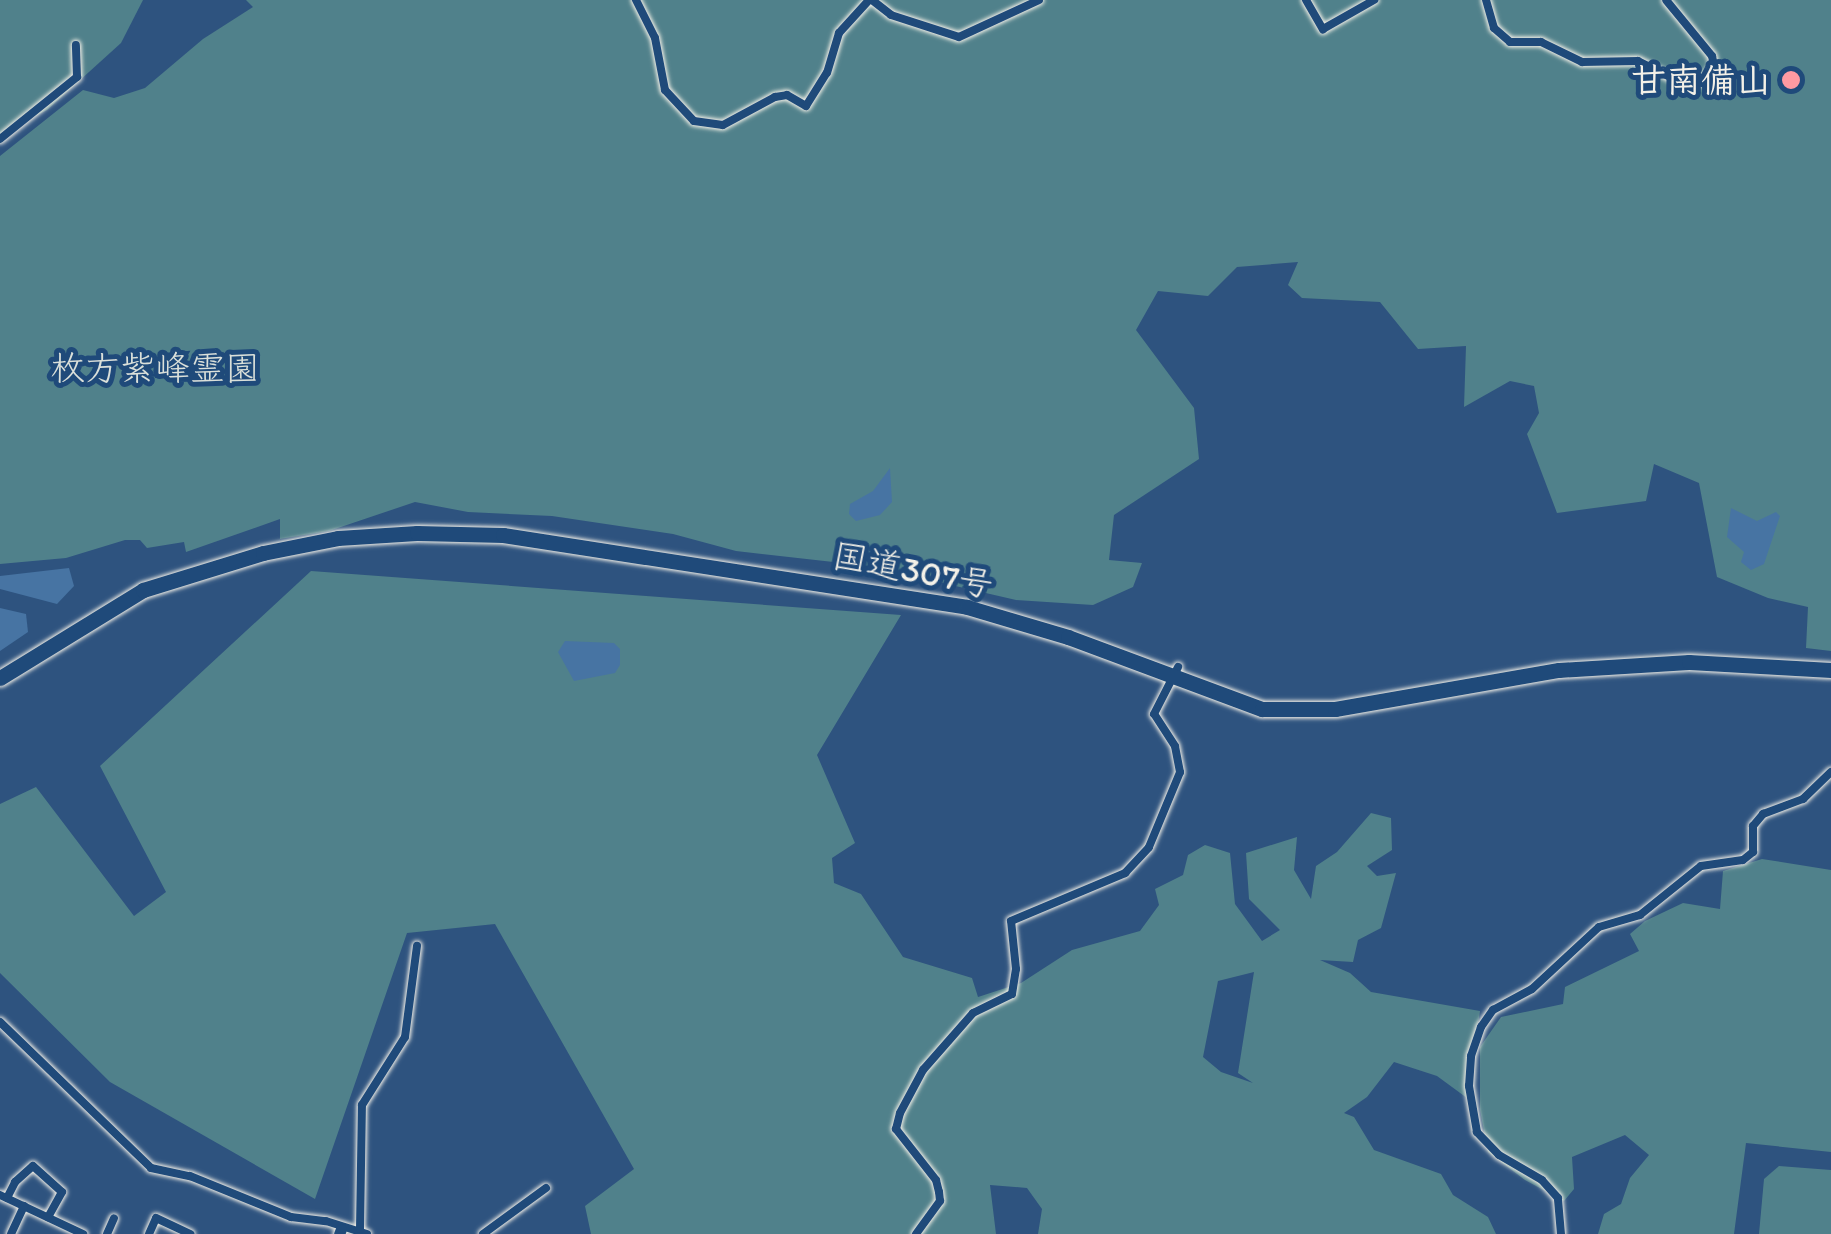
<!DOCTYPE html>
<meta charset="utf-8">
<style>
body{margin:0}
#map{position:relative;width:1831px;height:1234px;overflow:hidden;background:#2e537f;font-family:Itim,"Klee One",sans-serif}
div>[style]{position:absolute}
.green>*{inset:0;background:#50818b}
.water>*{inset:0;background:#4774a3}
.roads{filter:drop-shadow(0 0 2px #f4f1e8) drop-shadow(0 0 2px #f4f1e8)}
.street>*{height:8px;margin:-4px;padding:0 4px;transform-origin:4px;border-radius:4px;background:#1f4a7a}
.secondary>*{height:11px;margin:-5.5px;padding:0 5.5px;transform-origin:5.5px;border-radius:5.5px;background:#1f4a7a}
.highway>*{height:15px;margin:-7.5px;padding:0 7.5px;transform-origin:7.5px;border-radius:7.5px;background:#1f4a7a}
.dots>*{width:28px;height:28px;translate:-50% -50%;box-sizing:border-box;border:5px solid #1f4a7a;border-radius:50%}
span{translate:-50% -50%;white-space:nowrap;text-align:center;line-height:1.15;-webkit-text-stroke:10px #1f4a7a;paint-order:stroke}
.poi-label{font-size:35px;color:#f4f1e8;font-weight:700}
.right{translate:-100% -50%;text-align:right}
.park-label{font-size:35px;color:#dbe0da}
.street-label{font-size:35px;color:#f4f1e8}
</style>
<div id="map">
<div class="green">
<div style="clip-path:polygon(0 0,143px 0,121px 43px,47px 110px,0 135px)"></div>
<div style="clip-path:polygon(246px 0,1831px 0,1831px 651px,1806px 648px,1808px 607px,1768px 598px,1717px 577px,1699px 483px,1654px 464px,1646px 501px,1557px 513px,1527px 434px,1539px 413px,1534px 386px,1510px 381px,1464px 407px,1466px 346px,1418px 349px,1380px 302px,1302px 298px,1288px 285px,1298px 262px,1237px 267px,1208px 296px,1158px 291px,1136px 330px,1194px 408px,1199px 459px,1114px 515px,1109px 560px,1142px 563px,1133px 587px,1093px 605px,1016px 600px,869px 566px,736px 551px,673px 534px,552px 516px,468px 512px,415px 502px,329px 531px,280px 539px,280px 519px,186px 552px,184px 542px,147px 548px,140px 540px,125px 540px,66px 558px,0 564px,0 156px,83px 90px,114px 98px,145px 88px,203px 39px,253px 7px)"></div>
<div style="clip-path:polygon(evenodd,311px 571px,901px 615px,817px 755px,855px 843px,832px 858px,834px 883px,861px 894px,903px 957px,972px 978px,978px 997px,1021px 983px,1072px 950px,1140px 931px,1159px 905px,1155px 889px,1183px 875px,1188px 855px,1205px 845px,1230px 853px,1235px 904px,1262px 941px,1280px 930px,1249px 899px,1246px 853px,1297px 837px,1294px 870px,1311px 899px,1316px 866px,1337px 852px,1371px 813px,1391px 818px,1392px 850px,1367px 866px,1377px 876px,1396px 873px,1381px 928px,1358px 940px,1353px 962px,1320px 960px,1350px 973px,1371px 992px,1480px 1011px,1467px 1098px,1437px 1076px,1394px 1062px,1367px 1097px,1344px 1113px,1354px 1117px,1374px 1150px,1441px 1174px,1453px 1195px,1488px 1217px,1496px 1234px,1038px 1234px,1042px 1209px,1027px 1188px,990px 1185px,996px 1234px,591px 1234px,585px 1206px,634px 1169px,495px 924px,407px 933px,315px 1199px,110px 1082px,0 973px,0 804px,36px 787px,134px 916px,166px 892px,100px 766px,311px 571px,1254px 972px,1238px 1073px,1253px 1083px,1221px 1072px,1203px 1057px,1218px 981px,1254px 972px)"></div>
<div style="clip-path:polygon(1762px 859px,1831px 870px,1831px 1152px,1746px 1143px,1734px 1234px,1598px 1234px,1604px 1214px,1621px 1204px,1630px 1178px,1649px 1155px,1625px 1135px,1572px 1157px,1574px 1189px,1564px 1201px,1525px 1180px,1488px 1152px,1480px 1110px,1480px 1047px,1501px 1017px,1563px 1004px,1565px 987px,1639px 951px,1630px 934px,1645px 921px,1683px 903px,1720px 909px,1723px 871px)"></div>
<div style="clip-path:polygon(1779px 1166px,1831px 1170px,1831px 1234px,1759px 1234px,1764px 1179px)"></div>
</div>
<div class="water">
<div style="clip-path:polygon(890px 468px,892px 502px,880px 515px,856px 521px,849px 514px,850px 504px,873px 491px)"></div>
<div style="clip-path:polygon(1731px 508px,1757px 521px,1776px 512px,1780px 516px,1764px 564px,1751px 570px,1741px 562px,1744px 552px,1727px 537px)"></div>
<div style="clip-path:polygon(69px 568px,74px 586px,57px 604px,0 589px,0 576px)"></div>
<div style="clip-path:polygon(0 608px,26px 614px,28px 632px,0 651px)"></div>
<div style="clip-path:polygon(565px 641px,614px 643px,620px 649px,620px 665px,615px 673px,574px 681px,558px 652px)"></div>
</div>
<div class="roads">
<div class="street">
<div style="left:636px;top:0;width:42px;rotate:63.4deg"></div>
<div style="left:655px;top:38px;width:53px;rotate:79.1deg"></div>
<div style="left:665px;top:90px;width:42px;rotate:46.9deg"></div>
<div style="left:694px;top:121px;width:29px;rotate:8deg"></div>
<div style="left:723px;top:125px;width:59px;rotate:-28.3deg"></div>
<div style="left:775px;top:97px;width:12px;rotate:-9deg"></div>
<div style="left:787px;top:95px;width:22px;rotate:30deg"></div>
<div style="left:806px;top:106px;width:39px;rotate:-58deg"></div>
<div style="left:827px;top:73px;width:42px;rotate:-73.3deg"></div>
<div style="left:839px;top:33px;width:45px;rotate:-47.7deg"></div>
<div style="left:872px;top:0;width:24px;rotate:38deg"></div>
<div style="left:891px;top:15px;width:71px;rotate:17.9deg"></div>
<div style="left:959px;top:37px;width:88px;rotate:-24.8deg"></div>
<div style="left:1306px;top:0;width:34px;rotate:60deg"></div>
<div style="left:1323px;top:29px;width:59px;rotate:-29.6deg"></div>
<div style="left:1486px;top:0;width:29px;rotate:74deg"></div>
<div style="left:1494px;top:28px;width:21px;rotate:41deg"></div>
<div style="left:1510px;top:42px;width:31px"></div>
<div style="left:1541px;top:42px;width:46px;rotate:26deg"></div>
<div style="left:1582px;top:62px;width:56px;rotate:-1deg"></div>
<div style="left:1638px;top:61px;width:49px;rotate:26.6deg"></div>
<div style="left:1682px;top:83px;width:19px;rotate:-3deg"></div>
<div style="left:1701px;top:82px;width:21px;rotate:-51deg"></div>
<div style="left:1714px;top:66px;width:10px;rotate:-101deg"></div>
<div style="left:1712px;top:56px;width:72px;rotate:-129.4deg"></div>
<div style="left:0;top:139px;width:99px;rotate:-38.8deg"></div>
<div style="left:77px;top:77px;width:32px;rotate:-92deg"></div>
<div style="left:0;top:1022px;width:210px;rotate:44deg"></div>
<div style="left:151px;top:1168px;width:40px;rotate:12deg"></div>
<div style="left:190px;top:1176px;width:109px;rotate:22.1deg"></div>
<div style="left:291px;top:1217px;width:35px;rotate:7deg"></div>
<div style="left:326px;top:1221px;width:43px;rotate:17.6deg"></div>
<div style="left:0;top:1195px;width:92px;rotate:25.2deg"></div>
<div style="left:7px;top:1198px;width:18px;rotate:-63deg"></div>
<div style="left:15px;top:1182px;width:24px;rotate:-42deg"></div>
<div style="left:33px;top:1166px;width:39px;rotate:42deg"></div>
<div style="left:62px;top:1192px;width:29px;rotate:119deg"></div>
<div style="left:360px;top:1229px;width:124px;rotate:-89.1deg"></div>
<div style="left:362px;top:1105px;width:80px;rotate:-57.7deg"></div>
<div style="left:405px;top:1037px;width:92px;rotate:-82.5deg"></div>
<div style="left:11px;top:1234px;width:31px;rotate:-65deg"></div>
<div style="left:107px;top:1234px;width:17px;rotate:-66deg"></div>
<div style="left:149px;top:1234px;width:17px;rotate:-66deg"></div>
<div style="left:156px;top:1218px;width:38px;rotate:25deg"></div>
<div style="left:483px;top:1234px;width:78px;rotate:-36.1deg"></div>
<div style="left:916px;top:1234px;width:41px;rotate:-54deg"></div>
<div style="left:940px;top:1201px;width:9px;rotate:-96deg"></div>
<div style="left:939px;top:1192px;width:12px;rotate:-104deg"></div>
<div style="left:936px;top:1180px;width:65px;rotate:-128.1deg"></div>
<div style="left:896px;top:1129px;width:16px;rotate:-76deg"></div>
<div style="left:900px;top:1113px;width:49px;rotate:-61.9deg"></div>
<div style="left:923px;top:1070px;width:76px;rotate:-48.7deg"></div>
<div style="left:973px;top:1013px;width:43px;rotate:-26deg"></div>
<div style="left:1012px;top:994px;width:25px;rotate:-81deg"></div>
<div style="left:1016px;top:969px;width:48px;rotate:-95.9deg"></div>
<div style="left:1011px;top:921px;width:124px;rotate:-22.8deg"></div>
<div style="left:1125px;top:873px;width:35px;rotate:-47deg"></div>
<div style="left:1149px;top:847px;width:81px;rotate:-67.5deg"></div>
<div style="left:1180px;top:772px;width:26px;rotate:-101deg"></div>
<div style="left:1175px;top:746px;width:38px;rotate:-123deg"></div>
<div style="left:1154px;top:714px;width:53px;rotate:-62.9deg"></div>
<div style="left:1561px;top:1234px;width:36px;rotate:-95deg"></div>
<div style="left:1558px;top:1198px;width:24px;rotate:-132deg"></div>
<div style="left:1542px;top:1180px;width:50px;rotate:-149.8deg"></div>
<div style="left:1499px;top:1155px;width:32px;rotate:-134deg"></div>
<div style="left:1477px;top:1132px;width:47px;rotate:-99.9deg"></div>
<div style="left:1469px;top:1086px;width:30px;rotate:-86deg"></div>
<div style="left:1471px;top:1056px;width:31px;rotate:-71deg"></div>
<div style="left:1481px;top:1027px;width:21px;rotate:-55deg"></div>
<div style="left:1493px;top:1010px;width:44px;rotate:-28.3deg"></div>
<div style="left:1532px;top:989px;width:91px;rotate:-42.8deg"></div>
<div style="left:1599px;top:927px;width:43px;rotate:-16.3deg"></div>
<div style="left:1640px;top:915px;width:78px;rotate:-38.8deg"></div>
<div style="left:1701px;top:866px;width:42px;rotate:-8.1deg"></div>
<div style="left:1743px;top:860px;width:13px;rotate:-39deg"></div>
<div style="left:1753px;top:852px;width:26px;rotate:-90deg"></div>
<div style="left:1753px;top:826px;width:16px;rotate:-50deg"></div>
<div style="left:1763px;top:814px;width:43px;rotate:-20.6deg"></div>
<div style="left:1803px;top:799px;width:39px;rotate:-44deg"></div>
</div>
<div class="secondary">
<div style="left:339px;top:1234px;width:5px;rotate:-68deg"></div>
</div>
<div class="highway">
<div style="left:0;top:678px;width:168px;rotate:-31.6deg"></div>
<div style="left:143px;top:590px;width:126px;rotate:-17.1deg"></div>
<div style="left:263px;top:553px;width:76px;rotate:-11.3deg"></div>
<div style="left:338px;top:538px;width:79px;rotate:-3.6deg"></div>
<div style="left:417px;top:533px;width:86px;rotate:1.3deg"></div>
<div style="left:503px;top:535px;width:470px;rotate:8.8deg"></div>
<div style="left:967px;top:607px;width:105px;rotate:16.5deg"></div>
<div style="left:1068px;top:637px;width:207px;rotate:20.4deg"></div>
<div style="left:1262px;top:709px;width:73px"></div>
<div style="left:1335px;top:709px;width:227px;rotate:-9.9deg"></div>
<div style="left:1559px;top:670px;width:130px;rotate:-3.5deg"></div>
<div style="left:1689px;top:662px;width:142px;rotate:3.2deg"></div>
</div>
</div>
<div class="dots">
<div style="left:1791px;top:80px;background:#ff9aa2"></div>
</div>
<div class="poi-label">
<span class="right" style="left:1771px;top:80px">甘南備山</span>
</div>
<div class="park-label">
<span style="left:155px;top:368px">枚方紫峰霊園</span>
</div>
<div class="street-label">
<span style="left:913px;top:570px;rotate:11deg">国道307号</span>
</div>
</div>
